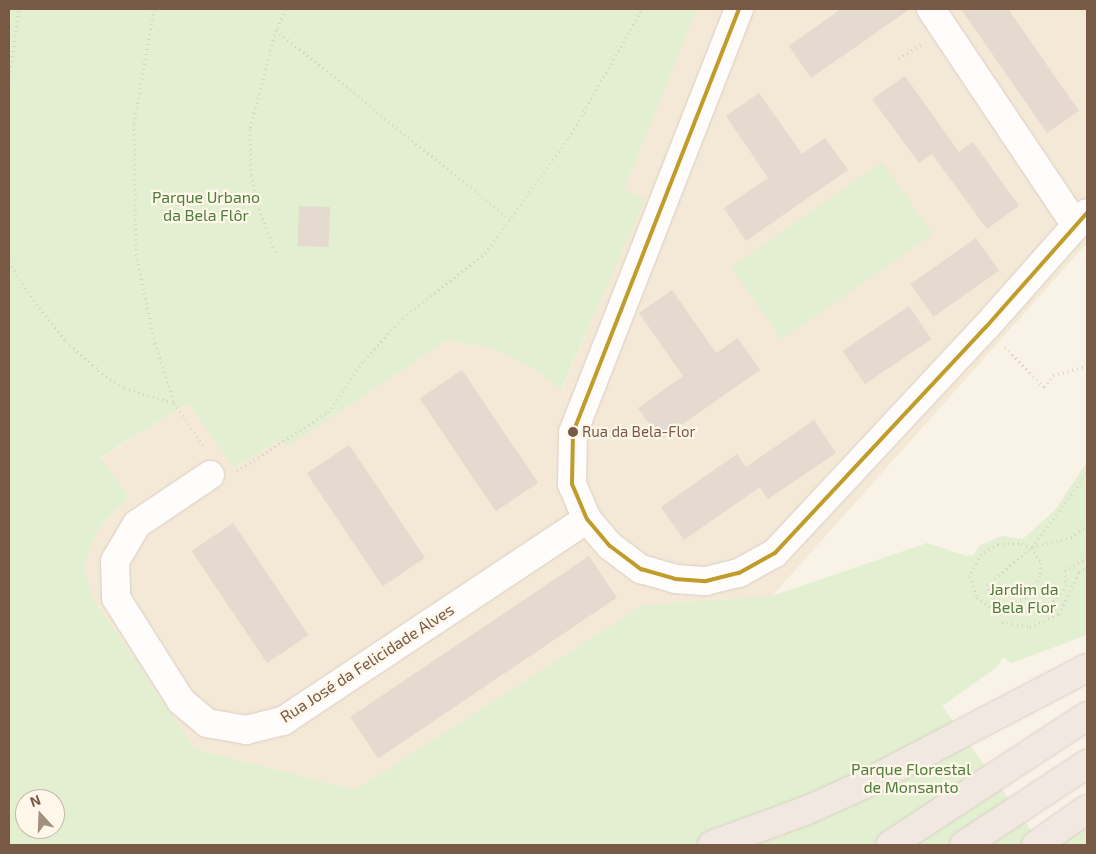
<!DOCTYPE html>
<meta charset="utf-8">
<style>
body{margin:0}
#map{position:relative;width:1096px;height:854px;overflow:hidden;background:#f8f2e7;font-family:"Exo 2",sans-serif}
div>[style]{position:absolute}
.residential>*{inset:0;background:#f4e8d6}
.green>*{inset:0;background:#e2efd0;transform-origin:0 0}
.building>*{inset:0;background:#e4dacf;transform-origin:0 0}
.path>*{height:3px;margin-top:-1.5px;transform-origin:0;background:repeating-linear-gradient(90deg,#dad1ca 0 1px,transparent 0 5px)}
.roads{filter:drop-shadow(0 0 1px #d9cfc5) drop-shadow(0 0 1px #d9cfc5)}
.street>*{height:28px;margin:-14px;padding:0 14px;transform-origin:14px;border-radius:14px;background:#fefdfb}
.highway>*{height:28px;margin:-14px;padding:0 14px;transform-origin:14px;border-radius:14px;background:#f2e8e2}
.bus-1>*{height:4px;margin:-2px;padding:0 2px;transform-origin:2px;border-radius:2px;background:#c29c2a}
.dots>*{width:14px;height:14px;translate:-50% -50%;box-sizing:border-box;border:2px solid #fff7e9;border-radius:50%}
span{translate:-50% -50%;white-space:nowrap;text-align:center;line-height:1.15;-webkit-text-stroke:4.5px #fff7e9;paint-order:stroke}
.bus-label{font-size:15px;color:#775946}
.left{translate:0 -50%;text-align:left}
.park-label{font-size:16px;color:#4e7e3c}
.street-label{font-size:16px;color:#775946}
.frame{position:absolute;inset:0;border:10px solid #775946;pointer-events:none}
.north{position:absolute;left:15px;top:789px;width:50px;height:50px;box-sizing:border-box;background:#fff7e9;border:1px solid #c9b8a8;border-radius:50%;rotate:340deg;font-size:14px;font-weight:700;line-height:20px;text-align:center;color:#775946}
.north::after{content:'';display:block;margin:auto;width:18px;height:22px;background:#a48f7e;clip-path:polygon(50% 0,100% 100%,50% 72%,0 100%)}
</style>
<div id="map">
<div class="residential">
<div style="clip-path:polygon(697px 9px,1087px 9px,1087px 243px,772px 596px,643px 605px,355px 790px,195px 749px,92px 597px,85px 573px,88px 551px,100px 526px,129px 497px,100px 459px,188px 403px,234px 468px,281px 439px,287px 447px,447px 340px,493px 348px,535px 369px,562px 389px,644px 200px,624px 189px)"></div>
</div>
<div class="green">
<div style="clip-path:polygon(evenodd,9px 9px,697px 9px,624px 189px,645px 200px,561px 389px,535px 369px,493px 348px,447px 340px,287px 447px,281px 439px,234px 468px,188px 403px,100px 458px,129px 497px,101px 525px,88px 551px,85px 573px,92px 597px,195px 749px,355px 790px,643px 605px,772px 596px,927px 543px,966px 556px,974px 555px,979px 546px,1001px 536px,1023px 539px,1055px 510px,1087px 462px,1087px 635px,1011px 663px,1003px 657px,997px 667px,942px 706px,1042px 845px,9px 845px,9px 9px,25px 799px,55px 799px,55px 829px,25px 829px,25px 799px)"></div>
<div style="left:882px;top:162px;width:88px;height:184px;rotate:55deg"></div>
<div style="clip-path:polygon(1087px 819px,1087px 845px,1050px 845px)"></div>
</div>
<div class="building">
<div style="clip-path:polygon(841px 9px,910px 9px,811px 78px,789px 46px)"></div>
<div style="clip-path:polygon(961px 9px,1008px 9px,1079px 111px,1047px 133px)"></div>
<div style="clip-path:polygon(905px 76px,959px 152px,973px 142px,1019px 206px,987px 229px,932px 154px,919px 163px,872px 99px)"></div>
<div style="clip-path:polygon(759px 93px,802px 154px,825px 138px,848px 170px,746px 241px,724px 208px,768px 178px,726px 116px)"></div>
<div style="left:299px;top:206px;width:31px;height:40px;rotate:2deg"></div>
<div style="left:976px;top:238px;width:40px;height:80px;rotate:55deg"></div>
<div style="clip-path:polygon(672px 290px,716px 353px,738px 338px,760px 370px,660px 440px,638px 408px,683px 376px,639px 313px)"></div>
<div style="left:909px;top:306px;width:40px;height:80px;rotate:56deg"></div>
<div style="left:462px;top:370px;width:136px;height:51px;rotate:56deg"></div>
<div style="clip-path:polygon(814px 420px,836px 453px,768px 499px,760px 487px,684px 540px,661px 507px,737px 454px,746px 467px)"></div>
<div style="left:349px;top:445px;width:136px;height:51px;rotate:56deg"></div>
<div style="left:233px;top:523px;width:135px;height:50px;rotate:56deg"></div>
<div style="left:589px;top:556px;width:50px;height:288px;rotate:56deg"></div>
</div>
<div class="path">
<div style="left:154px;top:9px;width:117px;rotate:99.9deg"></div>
<div style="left:134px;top:124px;width:130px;rotate:89.1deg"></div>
<div style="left:136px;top:254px;width:91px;rotate:77.9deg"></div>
<div style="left:155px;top:343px;width:63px;rotate:72.4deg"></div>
<div style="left:174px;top:403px;width:55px;rotate:55.4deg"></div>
<div style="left:286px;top:9px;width:23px;rotate:115deg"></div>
<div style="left:276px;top:30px;width:302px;rotate:39deg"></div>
<div style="left:276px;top:30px;width:102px;rotate:104.7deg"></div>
<div style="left:250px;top:129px;width:46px;rotate:88.8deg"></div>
<div style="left:251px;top:175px;width:30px;rotate:78deg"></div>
<div style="left:257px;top:204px;width:53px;rotate:69.2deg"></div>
<div style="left:899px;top:59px;width:27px;rotate:-34deg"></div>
<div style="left:9px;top:81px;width:73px;rotate:-82.1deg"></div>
<div style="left:9px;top:262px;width:50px;rotate:57.3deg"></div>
<div style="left:36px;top:304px;width:48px;rotate:51deg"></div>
<div style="left:66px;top:341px;width:43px;rotate:42.2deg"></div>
<div style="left:98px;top:370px;width:32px;rotate:35deg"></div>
<div style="left:124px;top:388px;width:51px;rotate:17deg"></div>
<div style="left:1005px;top:347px;width:56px;rotate:45.7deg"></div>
<div style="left:1044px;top:387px;width:15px;rotate:-53deg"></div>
<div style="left:1053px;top:375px;width:35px;rotate:-15deg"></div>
<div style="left:237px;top:471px;width:108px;rotate:-33deg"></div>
<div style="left:328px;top:412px;width:63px;rotate:-55.3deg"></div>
<div style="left:364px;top:360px;width:57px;rotate:-47.1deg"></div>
<div style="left:403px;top:318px;width:105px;rotate:-38.4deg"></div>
<div style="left:485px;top:253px;width:142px;rotate:-53.9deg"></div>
<div style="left:569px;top:138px;width:148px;rotate:-60.5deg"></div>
<div style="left:1087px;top:524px;width:20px;rotate:139deg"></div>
<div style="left:1072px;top:537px;width:41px;rotate:166deg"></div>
<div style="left:1032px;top:547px;width:14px;rotate:-163deg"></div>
<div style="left:1019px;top:543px;width:21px;rotate:177deg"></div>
<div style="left:998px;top:544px;width:20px;rotate:150deg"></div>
<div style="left:981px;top:554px;width:25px;rotate:117deg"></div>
<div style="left:970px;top:576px;width:22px;rotate:72deg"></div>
<div style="left:977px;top:597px;width:17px;rotate:36deg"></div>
<div style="left:991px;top:607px;width:51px;rotate:4.5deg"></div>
<div style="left:1042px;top:611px;width:20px;rotate:-41deg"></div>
<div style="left:1057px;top:598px;width:15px;rotate:-53deg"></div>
<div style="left:1066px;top:586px;width:15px;rotate:-94deg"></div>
<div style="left:1065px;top:571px;width:26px;rotate:-32deg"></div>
<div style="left:1032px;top:547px;width:18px;rotate:61deg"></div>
<div style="left:1041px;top:563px;width:13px;rotate:94deg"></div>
<div style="left:1040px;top:576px;width:26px;rotate:122deg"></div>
<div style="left:1026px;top:598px;width:20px;rotate:160deg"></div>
<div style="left:1007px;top:605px;width:15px;rotate:-157deg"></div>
<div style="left:993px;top:599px;width:15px;rotate:-113deg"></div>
<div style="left:987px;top:585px;width:59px;rotate:-40.2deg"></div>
<div style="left:1032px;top:547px;width:93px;rotate:-53.7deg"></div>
<div style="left:1002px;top:622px;width:28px;rotate:10deg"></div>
<div style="left:1030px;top:627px;width:32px;rotate:-24deg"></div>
<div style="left:1059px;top:614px;width:47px;rotate:-64.5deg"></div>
<div style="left:1079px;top:572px;width:9px;rotate:-32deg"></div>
</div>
<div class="roads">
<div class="street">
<div style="left:739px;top:9px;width:454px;rotate:111.4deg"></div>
<div style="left:573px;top:432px;width:52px;rotate:91.1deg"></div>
<div style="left:572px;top:484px;width:38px;rotate:67deg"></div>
<div style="left:587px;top:519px;width:35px;rotate:50deg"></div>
<div style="left:610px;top:546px;width:39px;rotate:37deg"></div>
<div style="left:641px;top:569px;width:35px;rotate:16deg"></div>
<div style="left:675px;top:579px;width:31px;rotate:4deg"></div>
<div style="left:706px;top:581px;width:34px;rotate:-14deg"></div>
<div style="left:739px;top:573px;width:41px;rotate:-29.1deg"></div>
<div style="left:775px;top:553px;width:309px;rotate:-47deg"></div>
<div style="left:986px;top:327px;width:152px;rotate:-48.5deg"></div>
<div style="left:931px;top:9px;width:261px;rotate:56.2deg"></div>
<div style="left:210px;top:475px;width:88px;rotate:146.1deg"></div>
<div style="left:137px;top:524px;width:43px;rotate:120.7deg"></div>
<div style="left:115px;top:561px;width:37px;rotate:88deg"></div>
<div style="left:116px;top:598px;width:122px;rotate:57.7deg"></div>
<div style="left:181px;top:701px;width:34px;rotate:40deg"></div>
<div style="left:207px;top:723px;width:40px;rotate:10deg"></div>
<div style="left:246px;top:730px;width:38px;rotate:-14deg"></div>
<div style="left:283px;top:721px;width:365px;rotate:-33.6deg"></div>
</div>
<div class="highway">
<div style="left:712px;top:845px;width:99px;rotate:-20.1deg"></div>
<div style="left:805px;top:811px;width:66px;rotate:-24.2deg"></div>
<div style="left:865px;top:784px;width:250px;rotate:-27.6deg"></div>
<div style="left:890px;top:845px;width:235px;rotate:-33.2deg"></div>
<div style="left:964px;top:845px;width:147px;rotate:-33.4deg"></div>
<div style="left:1036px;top:845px;width:62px;rotate:-35.2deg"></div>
</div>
</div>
<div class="bus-1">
<div style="left:739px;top:9px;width:454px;rotate:111.4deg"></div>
<div style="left:573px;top:432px;width:52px;rotate:91.1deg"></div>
<div style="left:572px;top:484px;width:38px;rotate:67deg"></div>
<div style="left:587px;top:519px;width:35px;rotate:50deg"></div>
<div style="left:610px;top:546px;width:39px;rotate:37deg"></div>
<div style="left:641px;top:569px;width:35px;rotate:16deg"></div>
<div style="left:675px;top:579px;width:31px;rotate:4deg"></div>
<div style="left:706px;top:581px;width:34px;rotate:-14deg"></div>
<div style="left:739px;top:573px;width:41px;rotate:-29.1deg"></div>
<div style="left:775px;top:553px;width:309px;rotate:-47deg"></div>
<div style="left:986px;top:327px;width:152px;rotate:-48.5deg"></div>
</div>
<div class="dots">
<div style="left:573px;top:432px;background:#775946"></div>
</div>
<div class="bus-label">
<span class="left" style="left:582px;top:432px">Rua da Bela-Flor</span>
</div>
<div class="park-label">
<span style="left:206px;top:206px">Parque Urbano<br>da Bela Flôr</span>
<span style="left:1024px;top:598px">Jardim da<br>Bela Flor</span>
<span style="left:911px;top:778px">Parque Florestal<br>de Monsanto</span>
</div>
<div class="street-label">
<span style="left:367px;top:663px;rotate:-33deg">Rua José da Felicidade Alves</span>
</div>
<div class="frame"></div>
<div class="north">N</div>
</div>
